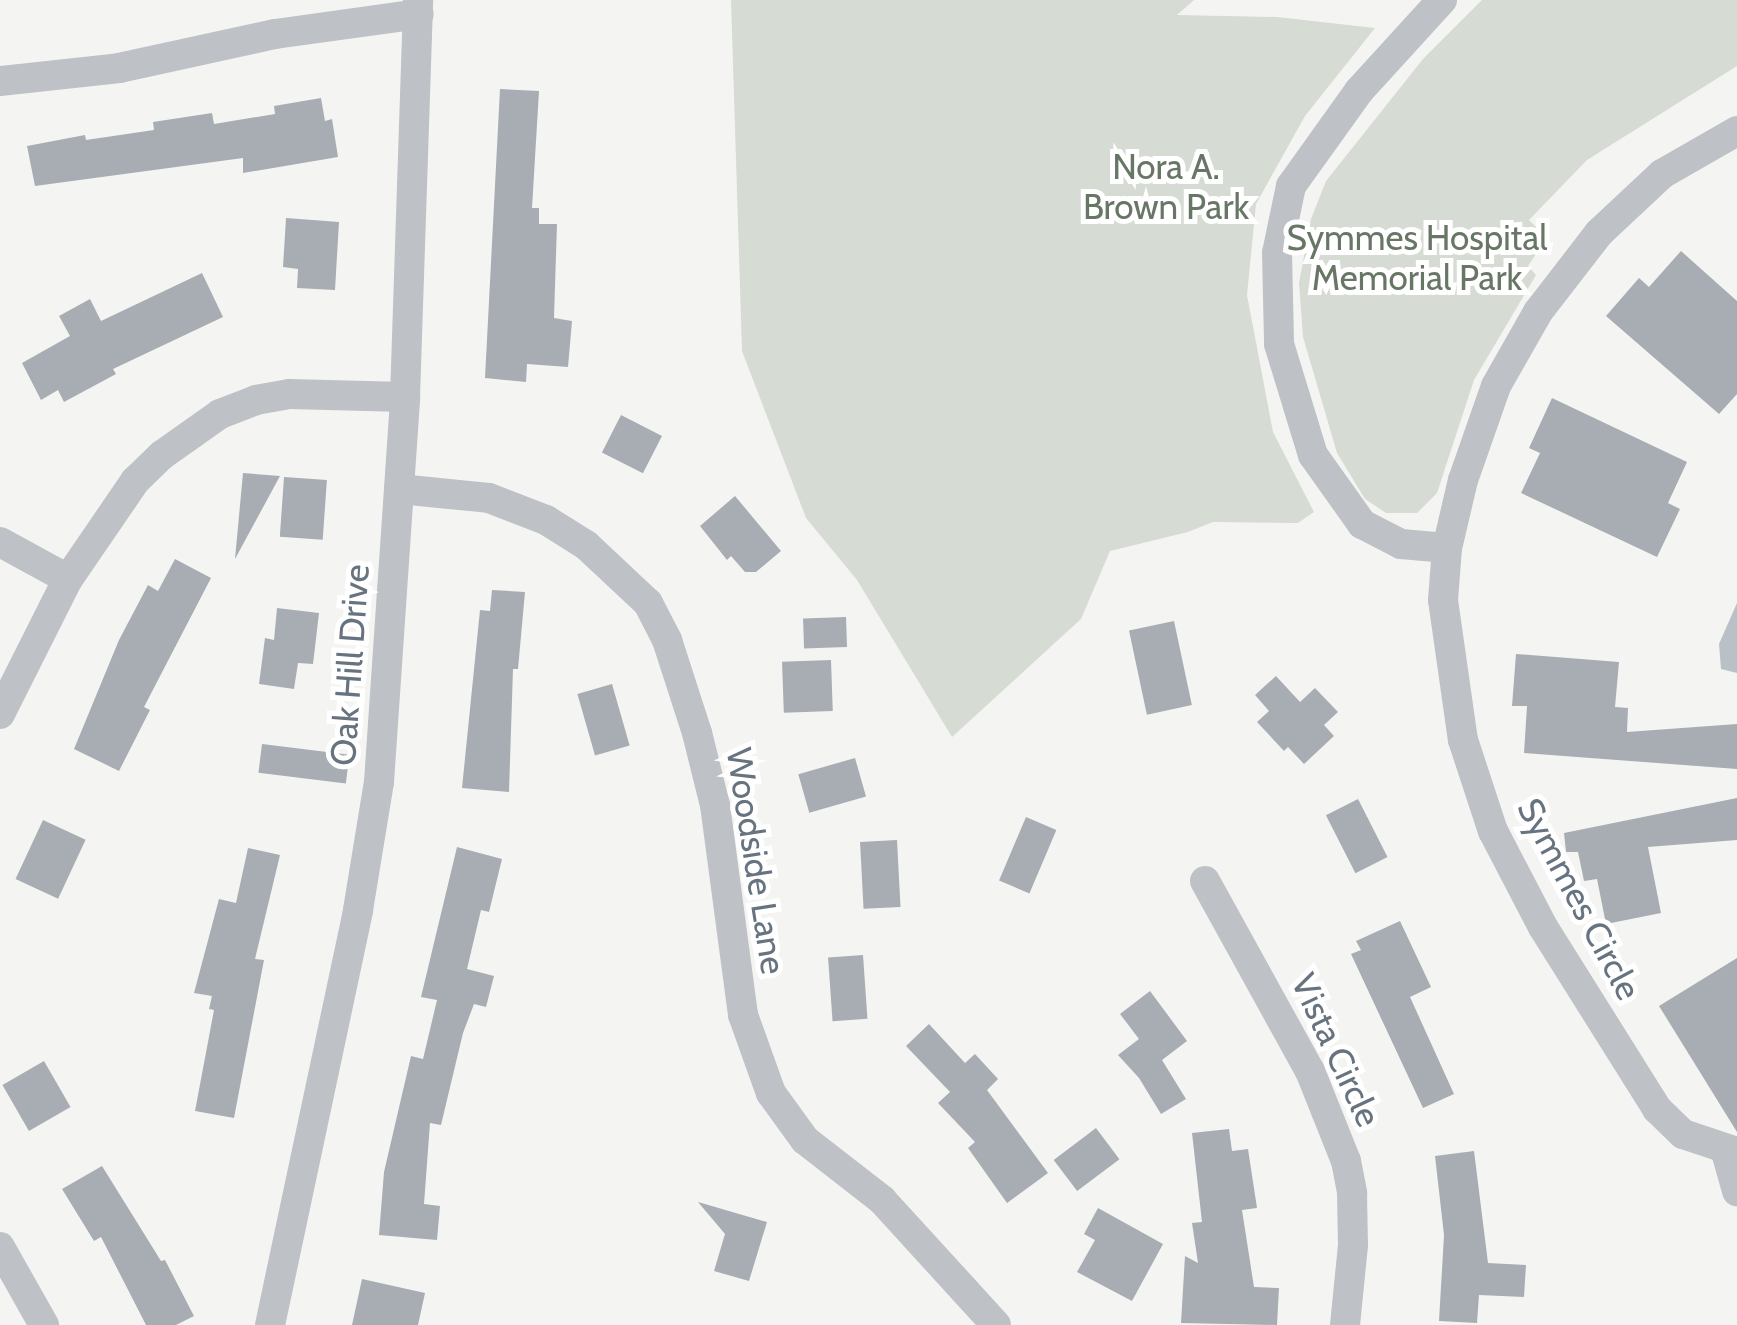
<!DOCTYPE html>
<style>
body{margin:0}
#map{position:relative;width:1737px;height:1325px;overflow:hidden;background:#f4f5f2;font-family:Cabin,sans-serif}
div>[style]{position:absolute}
.green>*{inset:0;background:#d6dbd3}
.water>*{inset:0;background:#b9c1c7}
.building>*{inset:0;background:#a7adb3;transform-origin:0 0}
.minor>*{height:30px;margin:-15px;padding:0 15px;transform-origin:15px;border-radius:15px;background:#bec1c5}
span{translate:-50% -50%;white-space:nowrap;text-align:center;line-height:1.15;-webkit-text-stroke:10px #fff;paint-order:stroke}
.park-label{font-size:35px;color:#687765}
.street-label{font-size:35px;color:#67737f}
</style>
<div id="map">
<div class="green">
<div style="clip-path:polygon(731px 0,1194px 0,1177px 15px,1277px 17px,1375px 28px,1305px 116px,1256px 204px,1247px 295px,1273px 432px,1314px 512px,1298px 523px,1213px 522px,1188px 532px,1110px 551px,1081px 619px,952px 737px,857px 580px,806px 518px,742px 351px)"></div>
<div style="clip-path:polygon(1482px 0,1737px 0,1737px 66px,1587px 160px,1529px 220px,1547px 238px,1528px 266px,1536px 275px,1474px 380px,1437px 493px,1417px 513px,1386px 513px,1365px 499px,1337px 453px,1303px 337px,1299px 283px,1311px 219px,1326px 181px,1423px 59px)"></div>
</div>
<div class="water">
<div style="clip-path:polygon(1737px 603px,1737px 673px,1721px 669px,1719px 644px)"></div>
</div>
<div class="building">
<div style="clip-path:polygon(500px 89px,539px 91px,532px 208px,539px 208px,539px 224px,557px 224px,554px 318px,572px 321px,568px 367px,527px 364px,526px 382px,485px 378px)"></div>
<div style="clip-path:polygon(321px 98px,325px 121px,332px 119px,338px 157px,243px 173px,243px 158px,35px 186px,27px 146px,85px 135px,86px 140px,154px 130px,153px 122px,212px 113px,214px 124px,275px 114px,274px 106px)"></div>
<div style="clip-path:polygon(286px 218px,339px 222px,335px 290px,297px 288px,298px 269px,283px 267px)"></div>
<div style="clip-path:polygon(1681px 251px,1737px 301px,1737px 394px,1719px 414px,1606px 316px,1639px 278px,1649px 287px)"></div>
<div style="clip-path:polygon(202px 273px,223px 317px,113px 369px,116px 374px,64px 402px,58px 390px,41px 400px,22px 363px,70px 336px,59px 316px,90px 299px,101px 321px)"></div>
<div style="clip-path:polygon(1552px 398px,1687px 462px,1668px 503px,1680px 509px,1657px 557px,1521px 493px,1540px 453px,1529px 448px)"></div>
<div style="left:621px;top:415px;width:46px;height:42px;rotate:27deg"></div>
<div style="clip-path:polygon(243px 473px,280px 476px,235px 559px)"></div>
<div style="left:284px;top:477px;width:43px;height:60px;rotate:4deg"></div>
<div style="clip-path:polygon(735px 496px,781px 551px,756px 572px,745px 572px,731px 556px,727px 560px,700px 526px)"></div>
<div style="clip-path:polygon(175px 559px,211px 578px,144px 707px,150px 710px,119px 771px,74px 749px,119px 640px,148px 585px,158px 591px)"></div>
<div style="clip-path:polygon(492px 590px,525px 592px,518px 669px,513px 669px,509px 792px,462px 788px,480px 610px,490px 611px)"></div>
<div style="clip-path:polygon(277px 608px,319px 613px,313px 664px,298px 663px,294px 689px,259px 684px,265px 638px,274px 640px)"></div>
<div style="left:846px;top:617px;width:30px;height:43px;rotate:88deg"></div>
<div style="left:1174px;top:621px;width:86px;height:46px;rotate:78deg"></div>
<div style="clip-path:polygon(1516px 654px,1619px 662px,1615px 707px,1628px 708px,1627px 732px,1737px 724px,1737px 769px,1524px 753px,1527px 706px,1512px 706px)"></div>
<div style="left:831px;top:660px;width:51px;height:49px;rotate:88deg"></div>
<div style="clip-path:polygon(1276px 676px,1300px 702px,1315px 688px,1338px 712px,1324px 725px,1334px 736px,1304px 764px,1288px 747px,1284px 751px,1257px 722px,1269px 711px,1255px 695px)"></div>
<div style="left:612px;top:684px;width:64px;height:36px;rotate:74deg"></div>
<div style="left:262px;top:744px;width:88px;height:29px;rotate:7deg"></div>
<div style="left:855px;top:758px;width:40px;height:59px;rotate:74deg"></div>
<div style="clip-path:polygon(1737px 798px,1737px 840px,1648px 847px,1661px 913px,1606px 924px,1597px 879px,1584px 881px,1578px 852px,1566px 852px,1564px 833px)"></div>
<div style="left:1358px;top:799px;width:65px;height:36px;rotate:63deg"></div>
<div style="left:1026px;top:817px;width:33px;height:69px;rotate:23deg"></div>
<div style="left:43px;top:820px;width:47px;height:65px;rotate:25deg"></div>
<div style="left:897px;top:840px;width:67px;height:37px;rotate:87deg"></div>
<div style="clip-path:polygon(457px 847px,502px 859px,489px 912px,481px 910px,467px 969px,494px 976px,486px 1007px,474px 1004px,463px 1033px,441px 1125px,430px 1123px,424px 1204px,440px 1206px,437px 1240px,379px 1235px,384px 1172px,411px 1056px,423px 1059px,437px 1000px,421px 997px)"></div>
<div style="clip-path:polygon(248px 848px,280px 855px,255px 959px,264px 960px,234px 1118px,195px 1111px,214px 1010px,209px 1009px,212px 996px,194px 993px,219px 899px,236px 903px)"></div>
<div style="clip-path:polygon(1400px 921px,1431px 987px,1410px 997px,1454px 1094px,1423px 1108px,1351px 954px,1361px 950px,1356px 941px)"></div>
<div style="left:863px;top:955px;width:64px;height:35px;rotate:86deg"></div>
<div style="clip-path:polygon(1737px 958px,1737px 1132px,1659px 1006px)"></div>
<div style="clip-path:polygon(1150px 991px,1187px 1041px,1162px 1060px,1186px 1099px,1161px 1114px,1139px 1078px,1118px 1055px,1139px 1039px,1120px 1014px)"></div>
<div style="clip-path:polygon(929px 1024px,965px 1063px,975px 1054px,998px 1079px,987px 1090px,1048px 1173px,1007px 1203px,968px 1148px,975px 1142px,938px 1103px,950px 1092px,906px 1046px)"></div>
<div style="left:44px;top:1061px;width:53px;height:48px;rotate:60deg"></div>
<div style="left:1096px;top:1128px;width:39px;height:53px;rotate:53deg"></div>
<div style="clip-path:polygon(1229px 1129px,1232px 1151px,1248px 1149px,1257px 1208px,1242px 1210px,1254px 1287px,1279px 1288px,1277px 1325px,1181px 1323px,1185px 1256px,1198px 1263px,1192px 1223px,1202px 1222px,1192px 1133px)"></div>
<div style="clip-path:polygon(1474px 1151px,1488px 1263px,1526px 1265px,1524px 1297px,1479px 1295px,1477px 1323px,1439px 1321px,1444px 1235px,1435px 1156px)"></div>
<div style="clip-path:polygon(102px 1166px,161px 1261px,165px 1260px,194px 1316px,176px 1325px,146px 1325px,101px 1237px,94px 1241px,62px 1189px)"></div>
<div style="clip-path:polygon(698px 1202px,767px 1222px,749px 1281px,714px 1271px,725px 1234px)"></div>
<div style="clip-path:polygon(1098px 1208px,1163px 1244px,1132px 1301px,1077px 1272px,1095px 1240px,1084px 1234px)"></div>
<div style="clip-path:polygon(362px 1279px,425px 1293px,418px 1325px,352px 1325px)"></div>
</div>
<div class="minor">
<div style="left:1442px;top:0;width:123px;rotate:132.4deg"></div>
<div style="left:1359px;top:91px;width:117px;rotate:125.6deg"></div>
<div style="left:1291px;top:186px;width:68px;rotate:101.8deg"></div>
<div style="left:1277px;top:253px;width:91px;rotate:88.7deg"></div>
<div style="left:1279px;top:344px;width:116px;rotate:73deg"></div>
<div style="left:1313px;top:455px;width:85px;rotate:54.6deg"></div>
<div style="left:1362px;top:524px;width:44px;rotate:27.1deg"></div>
<div style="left:1401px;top:544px;width:46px;rotate:5deg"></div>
<div style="left:0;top:81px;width:120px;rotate:-6.2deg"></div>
<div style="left:119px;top:68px;width:160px;rotate:-12.3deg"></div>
<div style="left:275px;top:34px;width:145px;rotate:-7.9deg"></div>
<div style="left:1737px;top:131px;width:86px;rotate:150.2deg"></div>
<div style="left:1662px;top:174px;width:86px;rotate:136.9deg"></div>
<div style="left:1599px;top:233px;width:100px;rotate:127.7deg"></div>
<div style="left:1538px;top:312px;width:85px;rotate:119.6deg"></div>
<div style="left:1496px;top:386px;width:100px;rotate:109.3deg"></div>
<div style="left:1463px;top:480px;width:70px;rotate:103.2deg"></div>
<div style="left:1447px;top:548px;width:52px;rotate:94.4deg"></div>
<div style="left:1443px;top:600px;width:141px;rotate:81.9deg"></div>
<div style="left:1463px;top:740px;width:96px;rotate:71.8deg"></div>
<div style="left:1493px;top:831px;width:108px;rotate:62.5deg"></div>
<div style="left:1543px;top:927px;width:215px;rotate:57.9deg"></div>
<div style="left:1657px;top:1109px;width:36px;rotate:44deg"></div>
<div style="left:1683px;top:1134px;width:57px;rotate:18.4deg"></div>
<div style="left:399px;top:489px;width:90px;rotate:5.7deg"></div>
<div style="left:489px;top:498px;width:61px;rotate:21.1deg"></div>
<div style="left:546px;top:520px;width:47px;rotate:32deg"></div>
<div style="left:586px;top:545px;width:85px;rotate:43.1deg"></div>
<div style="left:648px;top:603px;width:42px;rotate:62.8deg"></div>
<div style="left:667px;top:640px;width:98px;rotate:72.1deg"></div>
<div style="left:697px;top:733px;width:74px;rotate:76deg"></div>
<div style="left:715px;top:805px;width:212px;rotate:82.4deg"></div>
<div style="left:743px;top:1015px;width:83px;rotate:70.3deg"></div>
<div style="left:771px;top:1093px;width:58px;rotate:54.1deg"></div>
<div style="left:805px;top:1140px;width:98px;rotate:37.9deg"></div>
<div style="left:882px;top:1200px;width:169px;rotate:47.6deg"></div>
<div style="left:0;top:542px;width:77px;rotate:28.6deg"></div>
<div style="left:0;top:714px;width:151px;rotate:-63.3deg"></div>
<div style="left:68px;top:579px;width:119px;rotate:-55.6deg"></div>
<div style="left:135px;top:481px;width:37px;rotate:-44deg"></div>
<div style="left:162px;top:455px;width:71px;rotate:-35.3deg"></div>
<div style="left:220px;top:414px;width:39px;rotate:-21deg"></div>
<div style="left:256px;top:400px;width:34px;rotate:-10deg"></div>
<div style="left:289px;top:394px;width:116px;rotate:1.5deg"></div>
<div style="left:1205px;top:881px;width:217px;rotate:61.1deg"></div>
<div style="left:1310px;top:1071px;width:97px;rotate:68.2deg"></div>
<div style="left:1346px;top:1161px;width:33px;rotate:79deg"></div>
<div style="left:1352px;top:1193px;width:52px;rotate:88.9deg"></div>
<div style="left:1353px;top:1245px;width:80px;rotate:95.7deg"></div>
<div style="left:1726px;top:1152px;width:41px;rotate:74.2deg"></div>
<div style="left:0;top:1247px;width:90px;rotate:60.6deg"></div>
<div style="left:270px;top:1325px;width:424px;rotate:-78deg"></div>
<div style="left:358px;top:910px;width:130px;rotate:-80.7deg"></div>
<div style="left:379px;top:782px;width:386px;rotate:-86.1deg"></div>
<div style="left:405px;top:397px;width:397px;rotate:-88.1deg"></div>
</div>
<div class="park-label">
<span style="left:1166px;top:187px">Nora A.<br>Brown Park</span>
<span style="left:1417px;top:258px">Symmes Hospital<br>Memorial Park</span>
</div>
<div class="street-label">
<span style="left:350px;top:665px;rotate:-86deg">Oak Hill Drive</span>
<span style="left:756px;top:861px;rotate:81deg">Woodside Lane</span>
<span style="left:1579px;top:899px;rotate:62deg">Symmes Circle</span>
<span style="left:1336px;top:1050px;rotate:65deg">Vista Circle</span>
</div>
</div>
